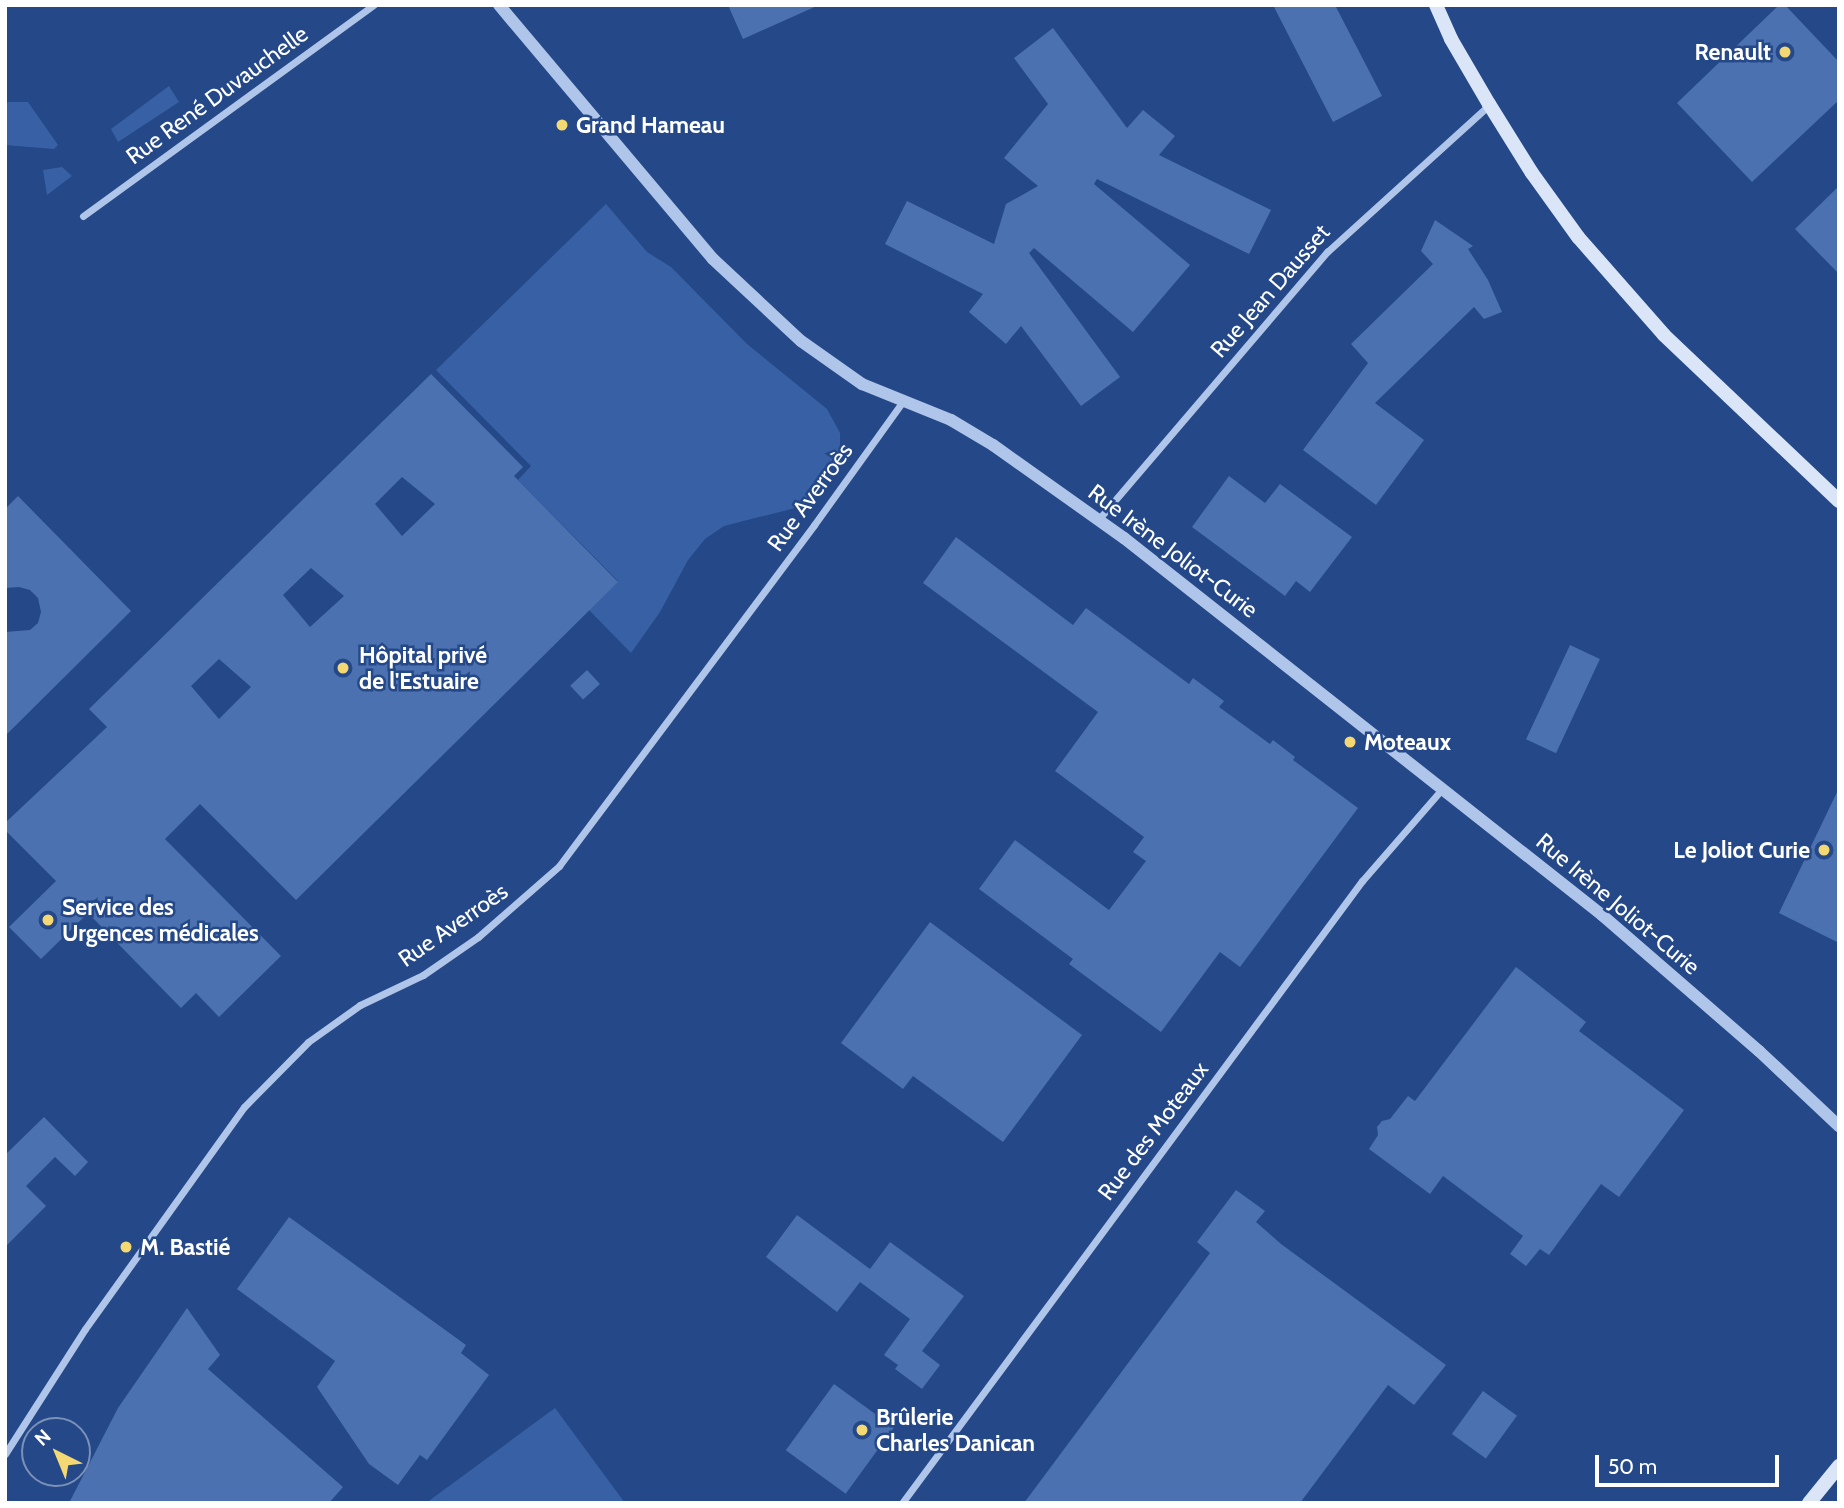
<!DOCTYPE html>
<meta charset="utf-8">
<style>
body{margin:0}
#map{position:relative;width:1844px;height:1508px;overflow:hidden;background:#244888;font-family:Cabin,sans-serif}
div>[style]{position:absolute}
.green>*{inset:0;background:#3861a5}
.building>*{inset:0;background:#4c71b0;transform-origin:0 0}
.minor>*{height:7px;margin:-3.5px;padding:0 3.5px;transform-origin:3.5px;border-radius:3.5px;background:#afc5e9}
.tertiary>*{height:12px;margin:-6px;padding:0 6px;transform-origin:6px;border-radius:6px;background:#afc5e9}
.secondary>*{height:14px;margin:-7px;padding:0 7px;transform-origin:7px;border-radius:7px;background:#dae5f8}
.dots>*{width:19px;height:19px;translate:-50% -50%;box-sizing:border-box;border:4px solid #244888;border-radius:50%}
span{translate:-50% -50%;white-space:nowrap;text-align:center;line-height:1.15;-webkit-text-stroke:5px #244888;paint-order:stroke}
.poi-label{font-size:23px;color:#fff;font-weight:700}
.right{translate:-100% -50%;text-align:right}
.left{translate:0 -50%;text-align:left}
.street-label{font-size:23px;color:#fff}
.frame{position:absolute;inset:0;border:7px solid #fff;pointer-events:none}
.north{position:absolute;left:21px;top:1417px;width:70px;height:70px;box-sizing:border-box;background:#244888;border:2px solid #7c91b8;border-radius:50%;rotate:317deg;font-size:19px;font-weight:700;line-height:28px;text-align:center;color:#fff}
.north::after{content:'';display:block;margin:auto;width:24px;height:32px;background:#f4d873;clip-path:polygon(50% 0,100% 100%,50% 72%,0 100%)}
.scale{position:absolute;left:1595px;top:1455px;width:184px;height:32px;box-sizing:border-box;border:4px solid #fff;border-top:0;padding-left:9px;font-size:21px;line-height:24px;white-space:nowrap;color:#fff;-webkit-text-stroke:5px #244888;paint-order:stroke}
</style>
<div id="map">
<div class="green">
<div style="clip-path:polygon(169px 86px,179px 102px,118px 142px,111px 129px)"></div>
<div style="clip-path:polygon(8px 102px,28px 102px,58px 145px,54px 149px,5px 145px,5px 105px)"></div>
<div style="clip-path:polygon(62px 167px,72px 176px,47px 195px,43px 170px)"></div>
<div style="clip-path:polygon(606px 204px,647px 252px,671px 267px,747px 344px,827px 409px,840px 433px,840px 450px,835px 464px,803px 506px,724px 526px,705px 539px,688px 560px,660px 612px,631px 653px,589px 610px,618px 581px,518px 480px,531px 466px,436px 370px)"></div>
<div style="clip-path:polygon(555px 1408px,625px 1503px,426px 1503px)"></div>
</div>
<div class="building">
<div style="clip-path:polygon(728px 5px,819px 5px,743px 39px)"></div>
<div style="clip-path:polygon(1273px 5px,1335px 5px,1382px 96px,1333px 122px)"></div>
<div style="clip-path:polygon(1779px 5px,1785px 5px,1839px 62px,1839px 100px,1752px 182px,1677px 103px)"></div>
<div style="clip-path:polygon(1053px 28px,1127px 128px,1143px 110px,1175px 136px,1159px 155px,1271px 210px,1249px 254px,1097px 179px,1094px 184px,1190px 265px,1133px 332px,1034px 248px,1029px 253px,1120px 377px,1081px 406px,1021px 326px,1006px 344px,969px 312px,983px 294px,885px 244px,907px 201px,994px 244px,1006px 204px,1038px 186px,1004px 158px,1048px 104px,1014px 58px)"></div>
<div style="clip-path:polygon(1839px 186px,1839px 274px,1795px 229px)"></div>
<div style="clip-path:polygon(1435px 220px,1473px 246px,1468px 249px,1488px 280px,1502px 312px,1484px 319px,1474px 307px,1375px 403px,1424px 440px,1376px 505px,1303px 450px,1368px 363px,1351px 344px,1433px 264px,1421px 251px)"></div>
<div style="clip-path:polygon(evenodd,431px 374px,523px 467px,514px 476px,618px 582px,296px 900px,200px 804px,165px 839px,281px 956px,219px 1017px,196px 993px,181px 1008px,88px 913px,41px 959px,9px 927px,56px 881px,5px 830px,5px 823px,107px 727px,89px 709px,431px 374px,402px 477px,435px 504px,402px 536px,375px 504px,402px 477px,431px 374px,311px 568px,344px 596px,310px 627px,283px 595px,311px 568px,431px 374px,219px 659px,251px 687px,219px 719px,191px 686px,219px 659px)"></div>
<div style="clip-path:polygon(1229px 476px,1265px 503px,1280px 484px,1352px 537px,1310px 592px,1296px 581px,1285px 596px,1192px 527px)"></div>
<div style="clip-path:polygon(18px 496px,131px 611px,5px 736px,5px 632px,30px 630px,38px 623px,41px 612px,38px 598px,30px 590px,19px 587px,5px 588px,5px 509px)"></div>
<div style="clip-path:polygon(956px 537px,1073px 625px,1086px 608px,1189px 684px,1193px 678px,1224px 701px,1219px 707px,1270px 744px,1273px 740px,1295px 757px,1293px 760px,1358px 808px,1240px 967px,1220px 952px,1161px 1032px,1069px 964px,1073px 959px,979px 889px,1015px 840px,1109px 910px,1146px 861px,1133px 852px,1144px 837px,1055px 771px,1098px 712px,923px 583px)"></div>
<div style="left:1570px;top:645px;width:33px;height:104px;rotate:25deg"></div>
<div style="left:587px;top:670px;width:19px;height:23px;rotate:47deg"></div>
<div style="clip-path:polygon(1839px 788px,1839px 943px,1779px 913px)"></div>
<div style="clip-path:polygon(930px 922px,1082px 1035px,1003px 1142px,913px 1076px,903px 1089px,841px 1043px)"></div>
<div style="clip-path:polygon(1516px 967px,1586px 1022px,1579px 1031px,1684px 1110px,1619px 1197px,1601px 1184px,1549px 1255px,1540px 1249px,1526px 1266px,1510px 1254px,1523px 1236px,1443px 1176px,1430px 1194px,1369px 1149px,1378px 1135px,1377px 1127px,1382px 1121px,1390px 1119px,1408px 1096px,1415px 1101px)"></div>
<div style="clip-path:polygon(44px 1117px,88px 1162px,75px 1176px,55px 1157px,26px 1186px,46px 1206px,5px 1247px,5px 1155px)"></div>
<div style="clip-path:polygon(1236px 1190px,1265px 1211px,1256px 1222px,1281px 1244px,1446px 1365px,1414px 1405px,1388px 1385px,1300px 1503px,1024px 1503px,1210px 1253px,1197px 1242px)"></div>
<div style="clip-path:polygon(797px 1215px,870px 1269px,890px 1242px,964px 1296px,922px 1351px,940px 1365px,922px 1389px,895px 1369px,898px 1365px,884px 1355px,910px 1319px,860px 1282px,837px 1312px,766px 1257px)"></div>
<div style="clip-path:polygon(289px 1217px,466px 1345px,461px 1353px,489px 1375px,427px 1460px,420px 1455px,398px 1485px,369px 1464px,317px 1387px,335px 1361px,237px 1289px)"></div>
<div style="clip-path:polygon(187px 1308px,220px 1355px,208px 1369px,343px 1487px,329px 1503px,69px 1503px,118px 1408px)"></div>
<div style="left:834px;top:1384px;width:74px;height:82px;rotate:36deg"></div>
<div style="left:1483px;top:1391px;width:42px;height:53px;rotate:36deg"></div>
</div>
<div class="minor">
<div style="left:83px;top:216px;width:359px;rotate:-36deg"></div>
<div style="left:1098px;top:520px;width:353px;rotate:-49.5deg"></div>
<div style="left:1327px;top:252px;width:219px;rotate:-42.2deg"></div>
<div style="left:5px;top:1454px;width:148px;rotate:-57.4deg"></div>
<div style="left:85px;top:1329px;width:273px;rotate:-54.4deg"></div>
<div style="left:244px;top:1107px;width:91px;rotate:-45.4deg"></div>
<div style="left:308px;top:1042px;width:64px;rotate:-35.4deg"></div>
<div style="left:360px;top:1005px;width:70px;rotate:-25.5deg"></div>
<div style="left:423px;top:975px;width:67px;rotate:-34.6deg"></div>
<div style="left:478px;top:937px;width:108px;rotate:-41.2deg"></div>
<div style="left:559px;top:866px;width:426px;rotate:-53.2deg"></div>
<div style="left:814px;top:525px;width:153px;rotate:-54.3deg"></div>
<div style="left:902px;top:1503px;width:774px;rotate:-53.52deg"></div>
<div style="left:1362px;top:881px;width:122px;rotate:-49deg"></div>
</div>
<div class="tertiary">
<div style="left:499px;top:5px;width:332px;rotate:49.9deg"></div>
<div style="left:713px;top:259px;width:120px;rotate:43deg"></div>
<div style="left:801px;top:341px;width:75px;rotate:35.2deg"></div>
<div style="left:862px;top:384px;width:96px;rotate:22deg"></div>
<div style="left:951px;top:420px;width:49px;rotate:30.8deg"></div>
<div style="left:993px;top:445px;width:161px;rotate:35.4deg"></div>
<div style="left:1124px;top:538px;width:609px;rotate:38.26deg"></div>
<div style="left:1602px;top:915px;width:208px;rotate:40.9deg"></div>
<div style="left:1759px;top:1051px;width:110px;rotate:43.2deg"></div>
</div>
<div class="secondary">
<div style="left:1436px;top:5px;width:37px;rotate:66deg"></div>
<div style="left:1451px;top:39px;width:75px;rotate:59.7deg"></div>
<div style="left:1489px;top:104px;width:81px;rotate:58.1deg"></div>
<div style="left:1532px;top:173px;width:79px;rotate:54.3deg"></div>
<div style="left:1578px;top:237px;width:130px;rotate:48.7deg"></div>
<div style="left:1664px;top:335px;width:241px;rotate:43.5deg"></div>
<div style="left:1809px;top:1503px;width:48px;rotate:-51deg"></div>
</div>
<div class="dots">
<div style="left:1785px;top:52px;background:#f4d873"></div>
<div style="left:562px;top:125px;background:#f4d873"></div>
<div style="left:343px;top:668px;background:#f4d873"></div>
<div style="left:1350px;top:742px;background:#f4d873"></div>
<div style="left:1824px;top:850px;background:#f4d873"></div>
<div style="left:48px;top:920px;background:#f4d873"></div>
<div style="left:126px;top:1247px;background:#f4d873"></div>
<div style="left:862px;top:1430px;background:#f4d873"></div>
</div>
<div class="poi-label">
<span class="right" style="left:1771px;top:52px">Renault</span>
<span class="left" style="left:576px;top:125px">Grand Hameau</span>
<span class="left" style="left:359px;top:668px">Hôpital privé<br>de l'Estuaire</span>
<span class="left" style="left:1364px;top:742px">Moteaux</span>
<span class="right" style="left:1810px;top:850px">Le Joliot Curie</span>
<span class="left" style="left:62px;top:920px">Service des<br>Urgences médicales</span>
<span class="left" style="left:140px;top:1247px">M. Bastié</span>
<span class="left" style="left:876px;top:1430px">Brûlerie<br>Charles Danican</span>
</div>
<div class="street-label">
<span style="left:217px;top:95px;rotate:-36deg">Rue René Duvauchelle</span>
<span style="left:1270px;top:291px;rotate:-49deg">Rue Jean Dausset</span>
<span style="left:810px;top:497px;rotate:-54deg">Rue Averroès</span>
<span style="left:1173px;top:551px;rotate:37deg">Rue Irène Joliot-Curie</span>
<span style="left:1618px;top:904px;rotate:40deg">Rue Irène Joliot-Curie</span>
<span style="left:453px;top:925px;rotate:-35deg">Rue Averroès</span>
<span style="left:1153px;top:1131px;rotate:-53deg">Rue des Moteaux</span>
</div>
<div class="frame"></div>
<div class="north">N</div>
<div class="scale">50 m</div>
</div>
